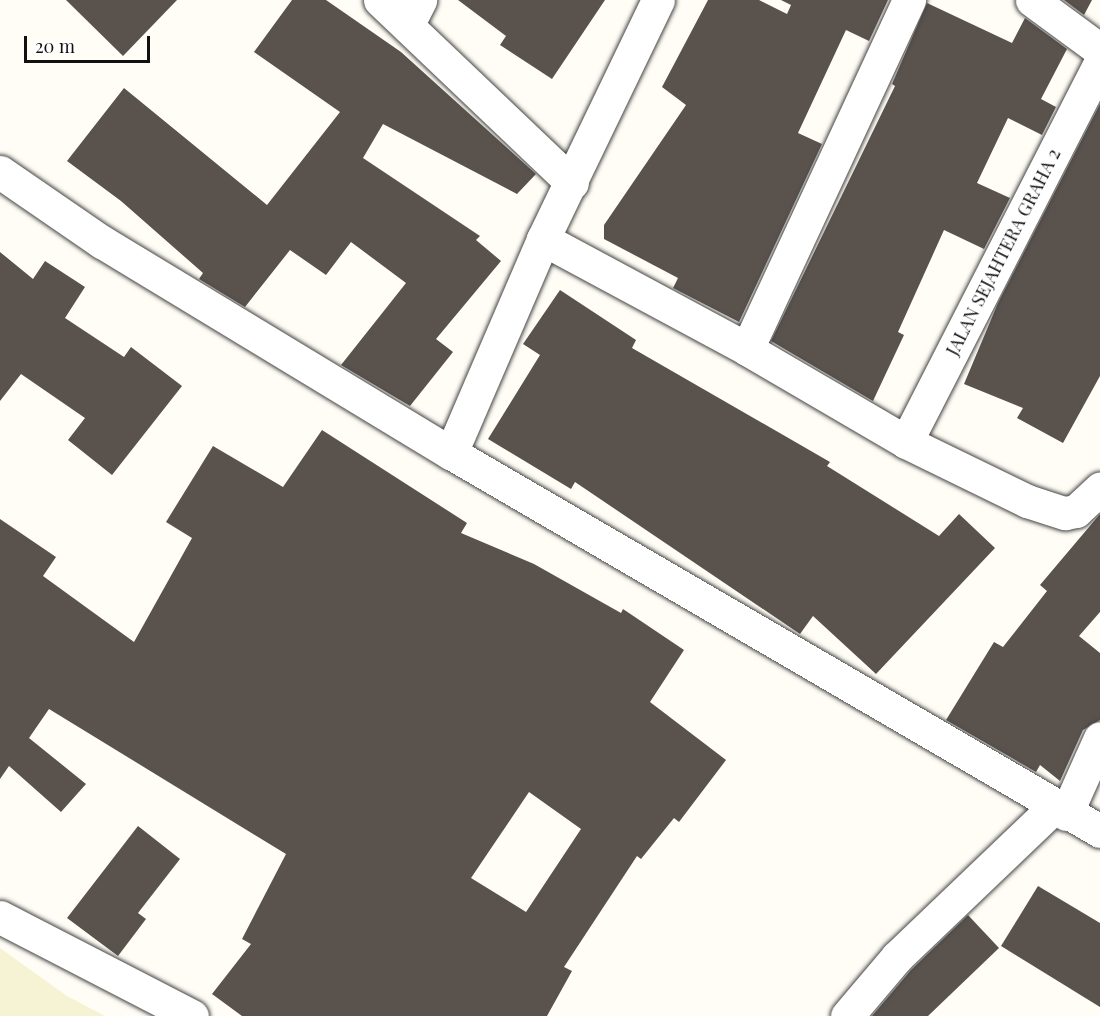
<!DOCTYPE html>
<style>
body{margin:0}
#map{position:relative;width:1100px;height:1016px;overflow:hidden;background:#fffdf5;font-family:"Playfair Display",serif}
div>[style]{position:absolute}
.farmland>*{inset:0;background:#f6f3d4}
.building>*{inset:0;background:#5a524d}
.roads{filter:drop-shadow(0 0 2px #444) drop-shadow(0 0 2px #444)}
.minor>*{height:33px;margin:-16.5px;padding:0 16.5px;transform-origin:16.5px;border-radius:16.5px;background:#fff}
.tertiary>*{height:33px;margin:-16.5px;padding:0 16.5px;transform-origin:16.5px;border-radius:16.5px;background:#fff}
span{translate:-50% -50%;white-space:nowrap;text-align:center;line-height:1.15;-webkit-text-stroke:6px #fff;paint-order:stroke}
.street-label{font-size:18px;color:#111}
.scale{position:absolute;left:24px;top:36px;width:126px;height:27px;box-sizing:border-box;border:3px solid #111;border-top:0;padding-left:8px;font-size:18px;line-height:21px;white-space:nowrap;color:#111;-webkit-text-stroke:4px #fff;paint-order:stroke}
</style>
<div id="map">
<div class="farmland">
<div style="clip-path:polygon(0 948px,67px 996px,105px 1016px,0 1016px)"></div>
</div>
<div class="building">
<div style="clip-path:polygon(66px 0,177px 0,123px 56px)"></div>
<div style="clip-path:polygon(292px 0,326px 0,401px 52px,536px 174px,517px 194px,383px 124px,363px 158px,480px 236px,476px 240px,501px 261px,436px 339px,453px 352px,410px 406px,341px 365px,406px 283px,351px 242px,326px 275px,290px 250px,245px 307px,199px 279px,203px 273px,121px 201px,67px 161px,124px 88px,267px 205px,340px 112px,254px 52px)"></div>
<div style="clip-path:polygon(458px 0,605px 0,552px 79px,500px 45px,506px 36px)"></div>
<div style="clip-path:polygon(708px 0,759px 0,787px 14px,791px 5px,781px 0,888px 0,869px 41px,846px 30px,798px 133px,822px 144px,739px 322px,673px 288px,678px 278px,604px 239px,604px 225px,686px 105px,662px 87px)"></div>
<div style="clip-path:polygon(1064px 0,1092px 0,1084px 15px)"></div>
<div style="clip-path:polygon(927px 3px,1012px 43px,1025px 18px,1067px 49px,1041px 99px,1056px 107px,1042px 135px,1008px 118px,977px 183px,1010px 198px,984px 249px,944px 230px,898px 332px,904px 335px,873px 401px,771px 341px,895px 86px,892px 84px)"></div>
<div style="clip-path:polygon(1100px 104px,1100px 376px,1063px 443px,1017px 418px,1023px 408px,964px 384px,998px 303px)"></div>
<div style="clip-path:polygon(0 252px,33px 279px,45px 261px,85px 287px,65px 318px,124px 357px,131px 347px,182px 386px,112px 475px,68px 440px,85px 418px,21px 374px,0 401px)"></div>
<div style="clip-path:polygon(560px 290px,636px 340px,632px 348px,830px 462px,827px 466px,939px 536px,959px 514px,995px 548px,876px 674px,813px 616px,800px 634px,575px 482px,571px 489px,488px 439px,540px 355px,523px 344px)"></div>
<div style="clip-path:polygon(evenodd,322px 430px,467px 523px,461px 533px,534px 564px,621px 613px,623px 609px,684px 650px,650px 702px,726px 760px,679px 822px,674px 818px,641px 859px,637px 856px,564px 967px,572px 971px,547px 1016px,242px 1016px,212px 994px,251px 944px,242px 939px,286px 854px,49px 709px,29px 738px,86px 784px,61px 812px,9px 766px,0 779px,0 519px,56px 557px,43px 576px,134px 642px,192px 538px,166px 522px,213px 446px,283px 487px,322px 430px,529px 792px,581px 829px,526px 912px,471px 878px,529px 792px)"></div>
<div style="clip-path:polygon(1100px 514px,1100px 612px,1079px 636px,1100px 653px,1100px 720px,1083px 730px,1060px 781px,1040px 765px,1036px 772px,946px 720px,994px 642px,1003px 647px,1047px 591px,1040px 585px)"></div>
<div style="clip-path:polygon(138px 826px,180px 859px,138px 913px,146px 919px,118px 956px,67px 918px)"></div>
<div style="clip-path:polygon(1038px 886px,1100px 923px,1100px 1007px,1001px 946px)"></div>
<div style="clip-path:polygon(968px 915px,999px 948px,928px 1016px,872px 1016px,911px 970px)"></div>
</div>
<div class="roads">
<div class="minor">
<div style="left:380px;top:0;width:265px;rotate:43.6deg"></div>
<div style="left:1032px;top:0;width:84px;rotate:36.3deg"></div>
<div style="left:408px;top:24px;width:27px;rotate:-63deg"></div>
<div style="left:543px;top:239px;width:232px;rotate:28.3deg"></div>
<div style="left:747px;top:349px;width:184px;rotate:30.3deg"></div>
<div style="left:906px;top:442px;width:135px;rotate:26deg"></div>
<div style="left:1027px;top:501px;width:40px;rotate:18deg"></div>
<div style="left:1065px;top:513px;width:11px;rotate:-10deg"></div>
<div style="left:1076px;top:511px;width:33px;rotate:-43deg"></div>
<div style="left:747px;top:349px;width:385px;rotate:-65.1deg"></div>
<div style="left:906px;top:442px;width:426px;rotate:-62.9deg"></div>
<div style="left:451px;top:453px;width:233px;rotate:-66.7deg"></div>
<div style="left:543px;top:239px;width:265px;rotate:-64.3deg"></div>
<div style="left:1066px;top:814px;width:83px;rotate:-65.9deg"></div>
<div style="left:0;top:917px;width:216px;rotate:27.3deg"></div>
<div style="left:847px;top:1016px;width:77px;rotate:-49.7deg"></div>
<div style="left:897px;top:957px;width:216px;rotate:-43.7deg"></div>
</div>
<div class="tertiary">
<div style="left:0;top:172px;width:124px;rotate:34.5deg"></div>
<div style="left:102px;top:242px;width:408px;rotate:31.2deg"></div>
<div style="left:451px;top:453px;width:751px;rotate:30.22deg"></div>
</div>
</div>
<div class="street-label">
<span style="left:1003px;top:252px;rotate:-63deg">JALAN SEJAHTERA GRAHA 2</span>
</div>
<div class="scale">20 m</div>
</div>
